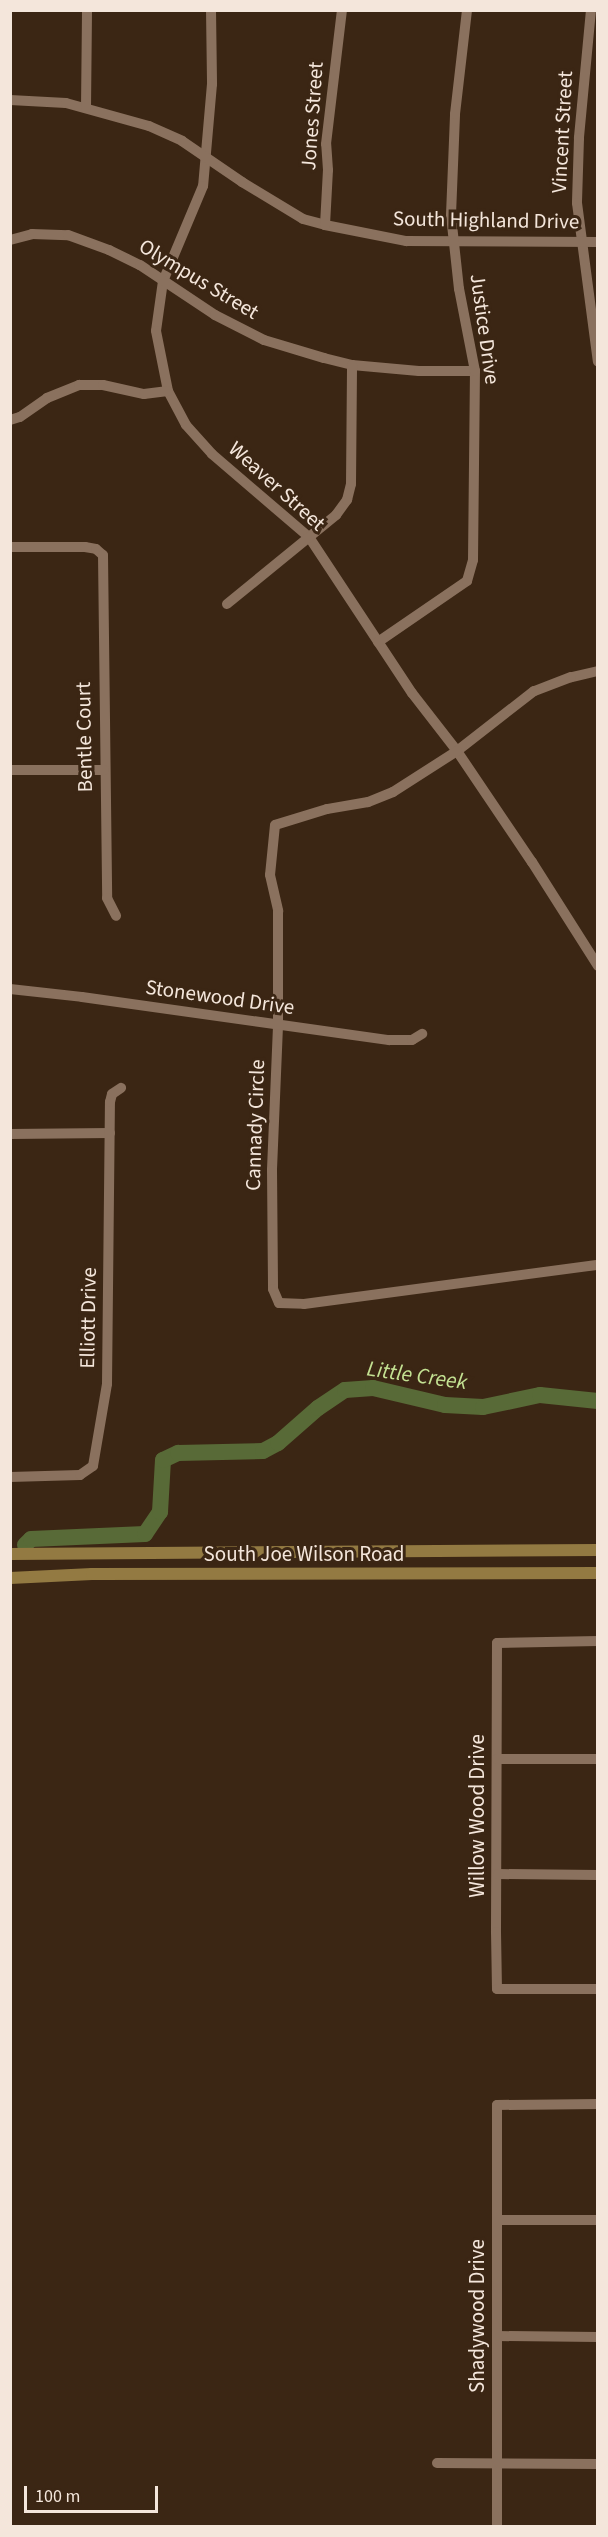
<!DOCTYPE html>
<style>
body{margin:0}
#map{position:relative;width:608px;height:2537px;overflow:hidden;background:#3b2614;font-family:"Source Sans 3",sans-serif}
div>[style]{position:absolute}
.river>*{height:16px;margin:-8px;padding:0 8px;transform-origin:8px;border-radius:8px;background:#586a37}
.minor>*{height:10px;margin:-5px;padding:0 5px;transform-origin:5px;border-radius:5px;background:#8a715e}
.major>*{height:12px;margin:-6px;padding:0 6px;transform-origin:6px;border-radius:6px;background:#937a42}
span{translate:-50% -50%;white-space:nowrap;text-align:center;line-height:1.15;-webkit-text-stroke:6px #3b2614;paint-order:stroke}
.street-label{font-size:21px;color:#f4e6db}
.water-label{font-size:22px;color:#c4e293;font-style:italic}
.frame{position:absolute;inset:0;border:12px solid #f4e6db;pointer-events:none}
.scale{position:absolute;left:24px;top:2486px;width:134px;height:27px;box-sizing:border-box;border:3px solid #f4e6db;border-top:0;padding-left:8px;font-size:18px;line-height:21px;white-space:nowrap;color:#f4e6db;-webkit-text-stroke:4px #3b2614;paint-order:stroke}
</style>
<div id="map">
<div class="river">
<div style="left:25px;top:1545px;width:8px;rotate:-45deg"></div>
<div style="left:31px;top:1539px;width:114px;rotate:-2.5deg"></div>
<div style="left:145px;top:1534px;width:27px;rotate:-56deg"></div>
<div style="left:160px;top:1512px;width:52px;rotate:-86.7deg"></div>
<div style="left:163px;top:1460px;width:17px;rotate:-25deg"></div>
<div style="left:178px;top:1453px;width:85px;rotate:-1.3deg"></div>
<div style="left:263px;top:1451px;width:17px;rotate:-28deg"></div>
<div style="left:278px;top:1443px;width:53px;rotate:-41.2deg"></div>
<div style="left:318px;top:1408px;width:32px;rotate:-34deg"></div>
<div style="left:345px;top:1390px;width:28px;rotate:-4deg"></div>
<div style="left:373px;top:1388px;width:74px;rotate:13.3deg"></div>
<div style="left:445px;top:1405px;width:38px;rotate:3deg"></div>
<div style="left:483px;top:1407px;width:58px;rotate:-11.9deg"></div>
<div style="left:540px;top:1395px;width:58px;rotate:5.9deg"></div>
</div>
<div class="minor">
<div style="left:211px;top:10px;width:74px;rotate:89.2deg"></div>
<div style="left:212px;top:84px;width:102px;rotate:95deg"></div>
<div style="left:203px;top:186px;width:103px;rotate:112.8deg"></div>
<div style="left:163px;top:281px;width:50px;rotate:98deg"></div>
<div style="left:156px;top:331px;width:61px;rotate:78.7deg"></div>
<div style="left:168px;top:391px;width:38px;rotate:62deg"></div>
<div style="left:186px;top:425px;width:39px;rotate:48deg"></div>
<div style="left:212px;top:454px;width:128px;rotate:40.6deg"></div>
<div style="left:309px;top:537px;width:187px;rotate:56.6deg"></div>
<div style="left:412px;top:693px;width:73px;rotate:52.2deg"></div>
<div style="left:457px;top:751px;width:134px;rotate:56deg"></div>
<div style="left:532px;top:862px;width:123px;rotate:57.6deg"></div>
<div style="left:591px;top:10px;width:129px;rotate:95.4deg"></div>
<div style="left:579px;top:138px;width:65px;rotate:91.8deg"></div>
<div style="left:577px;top:203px;width:160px;rotate:82.5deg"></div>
<div style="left:10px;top:100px;width:56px;rotate:3.1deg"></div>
<div style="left:66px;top:103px;width:86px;rotate:15.5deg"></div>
<div style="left:149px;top:126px;width:36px;rotate:24deg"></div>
<div style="left:182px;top:141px;width:73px;rotate:34.3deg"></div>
<div style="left:242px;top:182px;width:71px;rotate:31.2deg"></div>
<div style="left:303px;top:219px;width:23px;rotate:15deg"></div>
<div style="left:325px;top:225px;width:83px;rotate:11.2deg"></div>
<div style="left:406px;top:241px;width:192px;rotate:0.3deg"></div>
<div style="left:86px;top:108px;width:98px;rotate:-89.4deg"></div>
<div style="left:325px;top:225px;width:55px;rotate:-86.9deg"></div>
<div style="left:328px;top:170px;width:26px;rotate:-94deg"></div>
<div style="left:326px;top:144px;width:135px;rotate:-83.2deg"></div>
<div style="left:10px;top:240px;width:23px;rotate:-15deg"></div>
<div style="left:32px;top:234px;width:36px;rotate:2deg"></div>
<div style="left:68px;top:235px;width:44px;rotate:20.1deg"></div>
<div style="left:109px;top:250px;width:34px;rotate:26deg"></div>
<div style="left:140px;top:265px;width:90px;rotate:33.7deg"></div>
<div style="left:215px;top:315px;width:55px;rotate:27deg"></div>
<div style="left:264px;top:340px;width:63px;rotate:16.7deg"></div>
<div style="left:324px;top:358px;width:29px;rotate:14deg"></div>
<div style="left:352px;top:365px;width:67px;rotate:5.1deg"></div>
<div style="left:419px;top:371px;width:56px"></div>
<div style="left:10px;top:420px;width:10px;rotate:-17deg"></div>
<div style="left:20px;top:417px;width:33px;rotate:-35deg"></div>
<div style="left:47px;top:398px;width:35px;rotate:-22deg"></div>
<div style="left:79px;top:385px;width:24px"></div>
<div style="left:103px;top:385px;width:42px;rotate:12.4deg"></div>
<div style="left:144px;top:394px;width:24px;rotate:-7deg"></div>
<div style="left:10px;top:547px;width:75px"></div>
<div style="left:85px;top:547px;width:11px;rotate:10deg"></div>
<div style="left:96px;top:549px;width:9px;rotate:41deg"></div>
<div style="left:103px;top:555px;width:343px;rotate:89.3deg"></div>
<div style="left:107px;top:898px;width:20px;rotate:63deg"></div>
<div style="left:227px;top:604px;width:141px;rotate:-39.2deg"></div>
<div style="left:336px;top:515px;width:19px;rotate:-54deg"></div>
<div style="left:347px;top:500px;width:16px;rotate:-76deg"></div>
<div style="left:351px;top:484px;width:119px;rotate:-89.5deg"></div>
<div style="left:378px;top:642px;width:108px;rotate:-34.4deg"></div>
<div style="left:467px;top:581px;width:22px;rotate:-74deg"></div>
<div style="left:473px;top:560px;width:189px;rotate:-89.4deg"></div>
<div style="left:475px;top:371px;width:84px;rotate:-101deg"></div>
<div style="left:459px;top:289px;width:74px;rotate:-96.2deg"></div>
<div style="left:451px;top:215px;width:101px;rotate:-87.7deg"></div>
<div style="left:455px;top:114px;width:105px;rotate:-83.4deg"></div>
<div style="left:598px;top:671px;width:28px;rotate:167deg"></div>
<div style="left:571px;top:677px;width:40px;rotate:159deg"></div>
<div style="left:534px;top:691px;width:98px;rotate:142.1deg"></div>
<div style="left:457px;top:751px;width:76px;rotate:147.4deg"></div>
<div style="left:393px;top:792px;width:27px;rotate:158deg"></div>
<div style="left:368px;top:802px;width:42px;rotate:170.3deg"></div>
<div style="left:327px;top:809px;width:54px;rotate:162.9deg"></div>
<div style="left:275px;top:825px;width:50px;rotate:95.7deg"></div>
<div style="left:270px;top:875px;width:37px;rotate:77deg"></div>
<div style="left:278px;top:911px;width:115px;rotate:90deg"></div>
<div style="left:278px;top:1026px;width:144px;rotate:92.4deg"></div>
<div style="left:272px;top:1170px;width:119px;rotate:89.5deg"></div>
<div style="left:273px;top:1289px;width:15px;rotate:67deg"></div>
<div style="left:279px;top:1303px;width:25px;rotate:2deg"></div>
<div style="left:304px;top:1304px;width:297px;rotate:-7.6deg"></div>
<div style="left:10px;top:770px;width:94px"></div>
<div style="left:10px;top:989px;width:72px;rotate:6.3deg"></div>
<div style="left:82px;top:997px;width:310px;rotate:8deg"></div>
<div style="left:389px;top:1040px;width:23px"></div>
<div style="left:412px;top:1040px;width:12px;rotate:-31deg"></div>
<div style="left:10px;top:1134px;width:100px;rotate:-0.6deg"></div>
<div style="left:10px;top:1477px;width:70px;rotate:-1.6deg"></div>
<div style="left:80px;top:1475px;width:16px;rotate:-35deg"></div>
<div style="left:93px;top:1466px;width:83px;rotate:-80.3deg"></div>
<div style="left:107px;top:1384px;width:282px;rotate:-89.4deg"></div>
<div style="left:110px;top:1102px;width:8px;rotate:-76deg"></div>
<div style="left:112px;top:1094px;width:11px;rotate:-34deg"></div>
<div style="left:598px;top:1641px;width:101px;rotate:178.9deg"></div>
<div style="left:497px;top:1643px;width:289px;rotate:90.2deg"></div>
<div style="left:496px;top:1932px;width:57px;rotate:89deg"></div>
<div style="left:497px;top:1989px;width:101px"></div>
<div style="left:497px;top:1759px;width:101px"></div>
<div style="left:498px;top:1874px;width:100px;rotate:0.6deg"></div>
<div style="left:497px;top:2220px;width:101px"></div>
<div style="left:497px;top:2336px;width:101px;rotate:0.6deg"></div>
<div style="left:437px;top:2463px;width:161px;rotate:0.4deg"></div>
<div style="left:497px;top:2526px;width:421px;rotate:-90deg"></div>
<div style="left:497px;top:2105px;width:101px;rotate:-0.6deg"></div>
</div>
<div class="major">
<div style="left:10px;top:1554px;width:588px;rotate:-0.39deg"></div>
<div style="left:10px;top:1578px;width:82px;rotate:-2.8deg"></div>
<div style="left:92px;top:1574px;width:506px;rotate:-0.11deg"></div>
</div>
<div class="street-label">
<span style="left:312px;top:116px;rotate:-86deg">Jones Street</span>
<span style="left:562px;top:132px;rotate:-87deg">Vincent Street</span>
<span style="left:486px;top:220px;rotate:1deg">South Highland Drive</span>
<span style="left:199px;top:279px;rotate:31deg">Olympus Street</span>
<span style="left:485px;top:329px;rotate:82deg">Justice Drive</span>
<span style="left:277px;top:486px;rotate:42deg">Weaver Street</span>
<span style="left:84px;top:737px;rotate:-91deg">Bentle Court</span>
<span style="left:220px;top:997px;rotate:8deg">Stonewood Drive</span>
<span style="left:255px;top:1125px;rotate:-88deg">Cannady Circle</span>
<span style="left:88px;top:1318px;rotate:-89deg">Elliott Drive</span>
<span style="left:304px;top:1554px">South Joe Wilson Road</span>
<span style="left:477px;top:1816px;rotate:-90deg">Willow Wood Drive</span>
<span style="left:477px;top:2316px;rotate:-90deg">Shadywood Drive</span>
</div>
<div class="water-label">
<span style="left:417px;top:1376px;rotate:8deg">Little Creek</span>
</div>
<div class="frame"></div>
<div class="scale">100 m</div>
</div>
